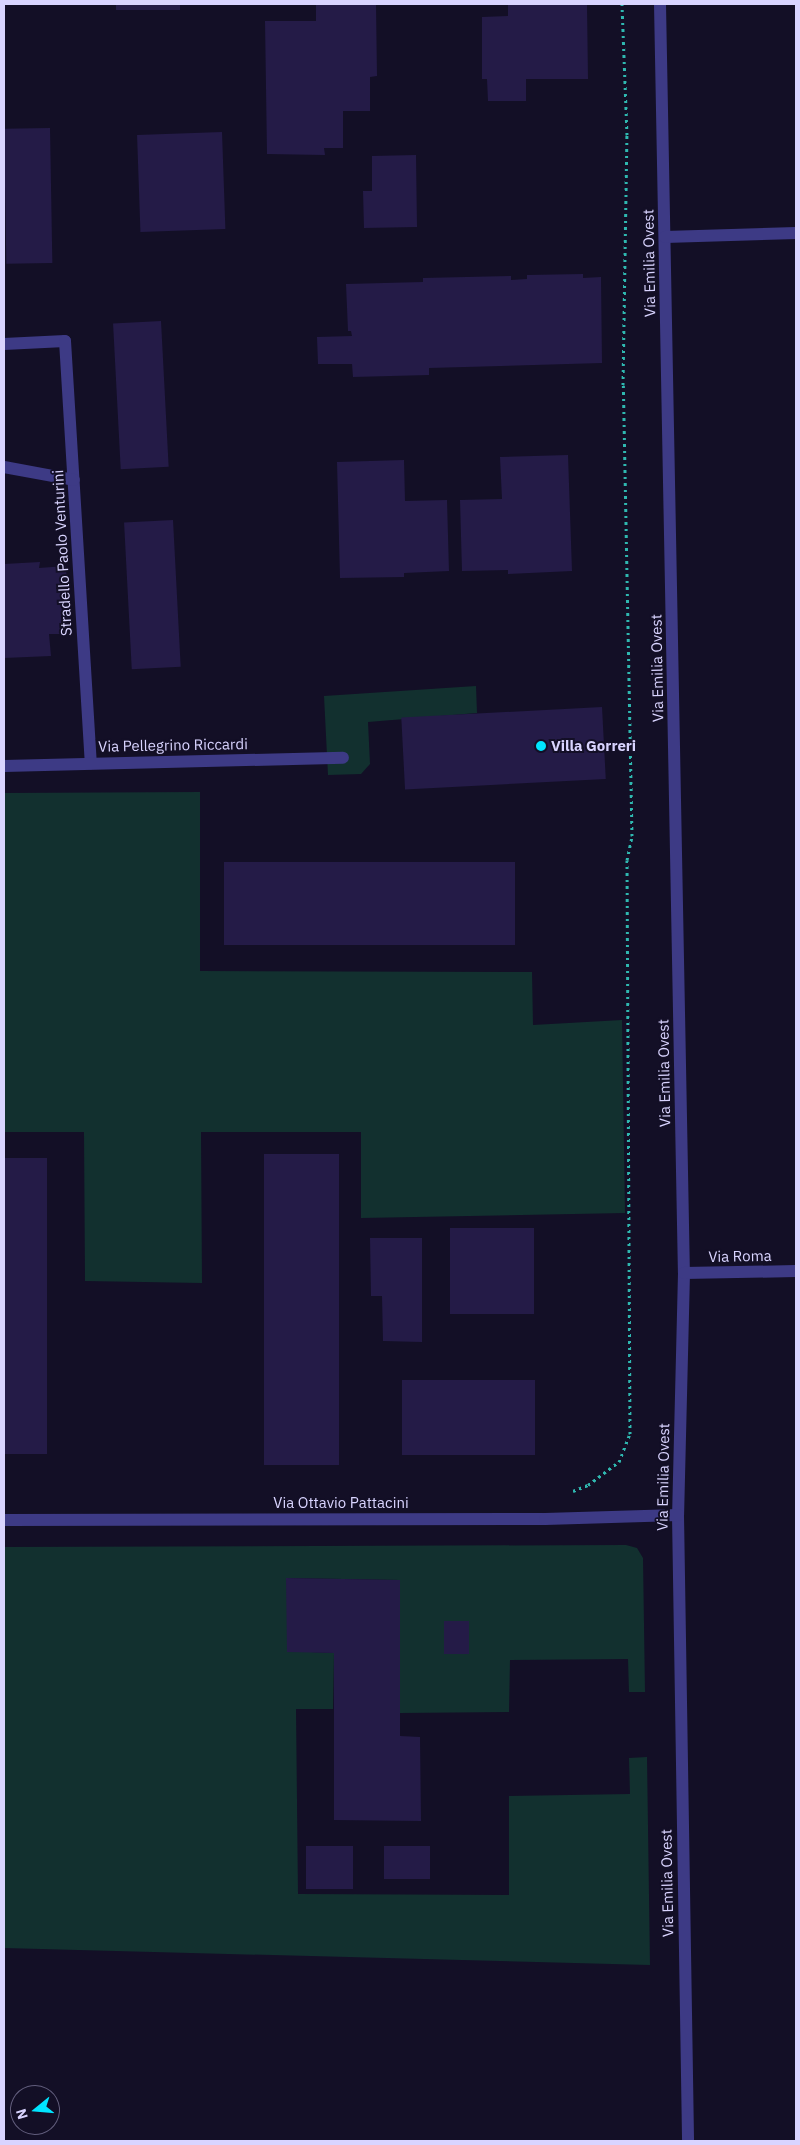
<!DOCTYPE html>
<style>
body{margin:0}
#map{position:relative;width:800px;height:2145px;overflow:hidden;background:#130f26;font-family:"IBM Plex Sans",sans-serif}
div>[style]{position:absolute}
.green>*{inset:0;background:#12302f}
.building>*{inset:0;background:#241b47;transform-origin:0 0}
.path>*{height:3px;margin-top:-1.5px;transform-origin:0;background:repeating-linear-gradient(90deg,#2fb8b0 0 2.5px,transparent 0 6.5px)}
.minor>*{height:12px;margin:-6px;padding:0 6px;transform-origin:6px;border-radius:6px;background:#3d3a85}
.dots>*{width:14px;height:14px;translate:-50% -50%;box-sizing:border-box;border:2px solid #130f26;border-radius:50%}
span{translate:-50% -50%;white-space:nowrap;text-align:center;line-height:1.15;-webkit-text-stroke:4px #130f26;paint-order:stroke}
.street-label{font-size:15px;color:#d9d4ff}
.poi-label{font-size:15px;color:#d9d4ff;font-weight:700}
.left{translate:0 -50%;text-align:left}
.frame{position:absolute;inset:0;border:5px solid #d9d4ff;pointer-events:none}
.north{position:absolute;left:10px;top:2085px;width:50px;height:50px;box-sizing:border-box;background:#130f26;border:1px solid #625e7d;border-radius:50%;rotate:253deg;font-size:14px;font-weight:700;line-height:20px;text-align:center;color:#d9d4ff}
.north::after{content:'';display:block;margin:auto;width:18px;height:22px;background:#00e5ff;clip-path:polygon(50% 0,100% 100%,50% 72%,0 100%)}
</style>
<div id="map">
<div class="green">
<div style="clip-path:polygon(476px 686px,477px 713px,368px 722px,370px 764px,361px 774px,328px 775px,324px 696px)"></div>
<div style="clip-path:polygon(200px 792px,200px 971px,532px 972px,533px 1025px,622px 1020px,625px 1213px,361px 1218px,361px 1132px,201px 1132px,202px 1283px,85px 1281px,84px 1132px,4px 1132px,4px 793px)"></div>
<div style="clip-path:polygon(626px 1545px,637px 1548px,643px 1558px,645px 1692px,629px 1692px,628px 1659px,510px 1660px,509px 1712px,400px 1713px,399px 1580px,287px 1578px,287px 1651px,334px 1653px,333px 1709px,296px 1709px,298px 1894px,509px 1895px,509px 1796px,630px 1794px,629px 1758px,647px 1757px,650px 1965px,4px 1948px,4px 1547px)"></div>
</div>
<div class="building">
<div style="left:116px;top:4px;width:64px;height:6px"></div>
<div style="clip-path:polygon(316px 4px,376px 4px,377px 76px,370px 77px,370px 111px,343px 111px,343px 148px,324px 148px,325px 155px,267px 154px,265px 21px,316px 21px)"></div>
<div style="clip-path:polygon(508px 4px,587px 4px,588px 79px,526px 79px,526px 101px,488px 101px,487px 79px,482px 79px,482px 17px,508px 16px)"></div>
<div style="left:50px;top:128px;width:135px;height:46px;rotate:89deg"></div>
<div style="left:222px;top:132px;width:97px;height:85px;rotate:88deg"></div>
<div style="clip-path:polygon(416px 155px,417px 227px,364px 228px,363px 191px,372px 191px,372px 156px)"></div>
<div style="clip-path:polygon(583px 274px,583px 278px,601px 277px,602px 363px,429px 368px,429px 375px,353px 377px,352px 364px,318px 364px,317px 337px,352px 336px,351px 331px,348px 331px,346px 284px,423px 282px,423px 278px,511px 276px,511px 280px,527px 279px,527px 275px)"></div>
<div style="left:161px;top:321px;width:146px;height:48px;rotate:87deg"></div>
<div style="clip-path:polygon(568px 455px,572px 571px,508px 574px,508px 570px,462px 571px,460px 500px,502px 499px,500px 457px)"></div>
<div style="clip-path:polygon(404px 460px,405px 501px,447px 500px,449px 571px,404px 573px,404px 577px,340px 578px,337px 462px)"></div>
<div style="left:173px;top:520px;width:147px;height:49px;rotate:87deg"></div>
<div style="clip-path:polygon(40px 562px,39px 568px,66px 566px,69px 634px,49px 634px,51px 656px,4px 658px,4px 564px)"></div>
<div style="left:602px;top:707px;width:72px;height:201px;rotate:87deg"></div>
<div style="left:515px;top:862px;width:83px;height:291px;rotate:90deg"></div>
<div style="left:264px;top:1154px;width:75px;height:311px"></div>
<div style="left:4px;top:1158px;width:43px;height:296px"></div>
<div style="left:450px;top:1228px;width:84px;height:86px"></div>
<div style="clip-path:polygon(370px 1238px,422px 1238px,422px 1342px,383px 1341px,382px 1296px,371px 1296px)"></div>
<div style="left:402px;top:1380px;width:133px;height:75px"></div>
<div style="clip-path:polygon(286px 1578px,400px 1580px,400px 1736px,420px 1737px,421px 1821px,334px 1820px,334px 1653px,287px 1652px)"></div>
<div style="left:444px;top:1621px;width:25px;height:33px"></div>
<div style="left:306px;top:1846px;width:47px;height:43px"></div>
<div style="left:384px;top:1846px;width:46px;height:33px"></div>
</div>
<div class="path">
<div style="left:573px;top:1491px;width:16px;rotate:-22deg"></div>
<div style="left:588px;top:1485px;width:39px;rotate:-37deg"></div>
<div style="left:619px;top:1462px;width:30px;rotate:-69deg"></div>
<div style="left:630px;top:1434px;width:574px;rotate:-90.3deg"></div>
<div style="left:627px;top:860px;width:25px;rotate:-78deg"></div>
<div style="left:632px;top:836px;width:451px;rotate:-91.1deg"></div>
<div style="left:623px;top:385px;width:250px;rotate:-89.1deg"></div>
<div style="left:627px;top:135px;width:131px;rotate:-92.2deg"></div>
</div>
<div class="minor">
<div style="left:660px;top:4px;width:1269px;rotate:88.92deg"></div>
<div style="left:684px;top:1273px;width:242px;rotate:91.4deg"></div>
<div style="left:678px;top:1515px;width:626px;rotate:89.08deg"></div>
<div style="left:665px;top:237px;width:131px;rotate:-1.7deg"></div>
<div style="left:4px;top:344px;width:61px;rotate:-2.8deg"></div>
<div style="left:65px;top:341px;width:423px;rotate:86.5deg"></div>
<div style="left:4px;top:467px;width:71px;rotate:10.5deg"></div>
<div style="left:4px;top:766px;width:339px;rotate:-1.4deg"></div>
<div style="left:684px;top:1273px;width:112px;rotate:-1deg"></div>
<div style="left:4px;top:1520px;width:541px;rotate:-0.11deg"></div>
<div style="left:545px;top:1519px;width:133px;rotate:-1.7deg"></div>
</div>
<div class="dots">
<div style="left:541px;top:746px;background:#00e5ff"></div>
</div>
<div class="street-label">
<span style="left:649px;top:263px;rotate:-91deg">Via Emilia Ovest</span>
<span style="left:62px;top:553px;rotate:-93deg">Stradello Paolo Venturini</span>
<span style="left:657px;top:668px;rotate:-91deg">Via Emilia Ovest</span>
<span style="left:173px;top:745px;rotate:-1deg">Via Pellegrino Riccardi</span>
<span style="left:664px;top:1073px;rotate:-91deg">Via Emilia Ovest</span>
<span style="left:740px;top:1256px;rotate:-1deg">Via Roma</span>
<span style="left:663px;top:1477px;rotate:-89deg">Via Emilia Ovest</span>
<span style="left:341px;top:1503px">Via Ottavio Pattacini</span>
<span style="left:667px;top:1883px;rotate:-91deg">Via Emilia Ovest</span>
</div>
<div class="poi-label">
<span class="left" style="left:551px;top:746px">Villa Gorreri</span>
</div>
<div class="frame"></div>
<div class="north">N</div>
</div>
